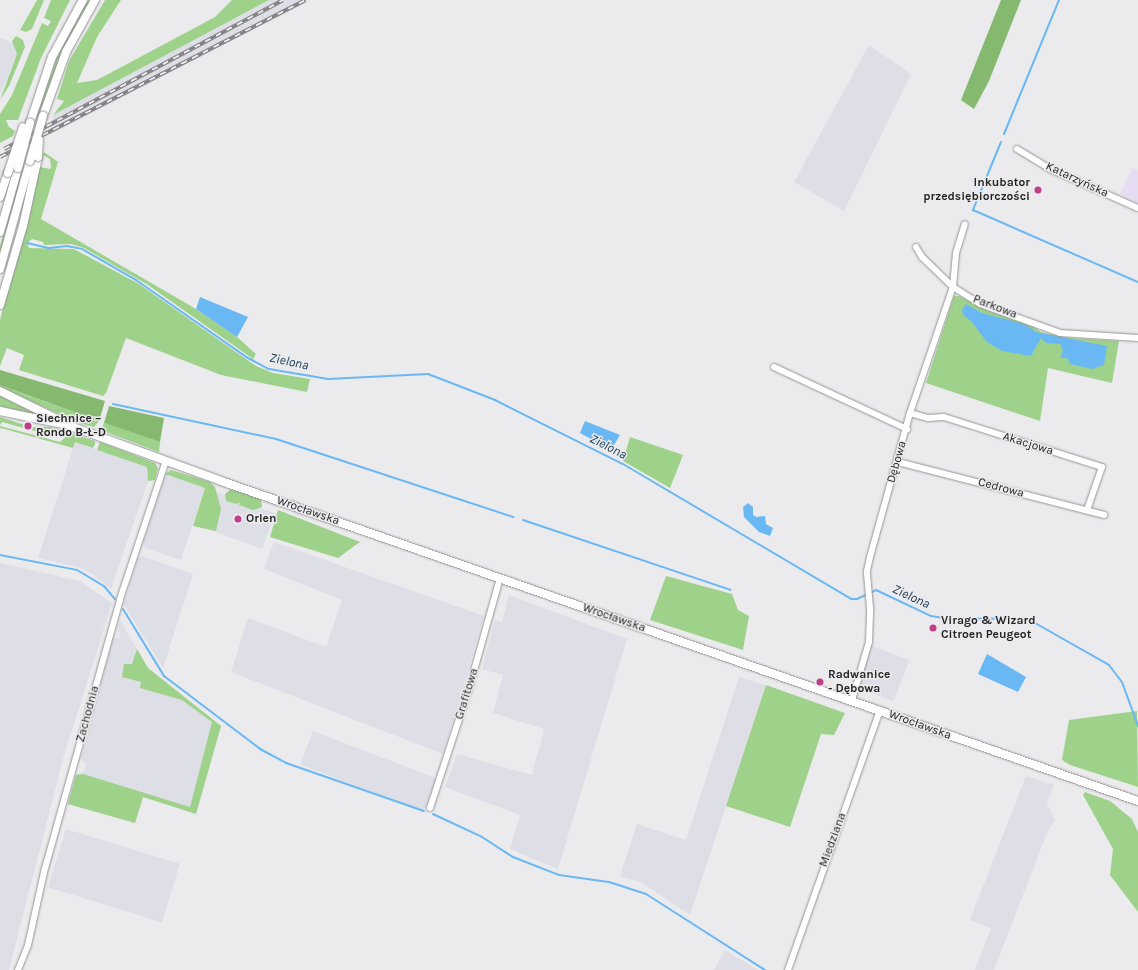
<!DOCTYPE html>
<meta charset="utf-8">
<style>
body{margin:0}
#map{position:relative;width:1138px;height:970px;overflow:hidden;background:#ebebed;font-family:Karla,sans-serif}
div>[style]{position:absolute}
.built>*{inset:0;background:#dedee7;transform-origin:0 0}
.education>*{inset:0;background:#e6ddf2}
.green>*{inset:0;background:#9ed28a}
.forest>*{inset:0;background:#84b96f}
.water>*{inset:0;background:#69b8f4}
.stream>*{height:2px;margin:-1px;padding:0 1px;transform-origin:1px;border-radius:1px;background:#69b8f4}
.roads{filter:drop-shadow(0 0 1px #949496) drop-shadow(0 0 1px #949496)}
.minor>*{height:6px;margin:-3px;padding:0 3px;transform-origin:3px;border-radius:3px;background:#fff}
.major>*{height:8px;margin:-4px;padding:0 4px;transform-origin:4px;border-radius:4px;background:#fff}
.rail>*{height:3.5px;margin-top:-1.75px;transform-origin:0;background:repeating-linear-gradient(90deg,#ebebed 0 6px,#7d7d7e 0 12px);box-sizing:border-box;border-block:1px solid #7d7d7e}
.bridges{filter:drop-shadow(0 0 1px #949496) drop-shadow(0 0 1px #949496)}
.major-bridge>*{height:8px;margin:-4px;padding:0 4px;transform-origin:4px;border-radius:4px;background:#fff}
.dots>*{width:11px;height:11px;translate:-50% -50%;box-sizing:border-box;border:2px solid #ebebed;border-radius:50%}
span{translate:-50% -50%;white-space:nowrap;text-align:center;line-height:1.15;-webkit-text-stroke:3px #ebebed;paint-order:stroke}
.street-label{font-size:12px;color:#252526}
.poi-label{font-size:12px;color:#252526;font-weight:700}
.right{translate:-100% -50%;text-align:right}
.left{translate:0 -50%;text-align:left}
.water-label{font-size:13px;color:#163750;font-style:italic}
</style>
<div id="map">
<div class="built">
<div style="clip-path:polygon(269px 0,310px 0,48px 136px,53px 115px)"></div>
<div style="clip-path:polygon(0 38px,13px 43px,17px 54px,0 95px)"></div>
<div style="clip-path:polygon(869px 45px,911px 74px,844px 211px,794px 182px)"></div>
<div style="clip-path:polygon(75px 442px,147px 467px,146px 472px,149px 478px,111px 589px,91px 573px,78px 567px,38px 558px)"></div>
<div style="clip-path:polygon(165px 474px,205px 488px,181px 560px,145px 548px,143px 543px)"></div>
<div style="left:217px;top:492px;width:62px;height:38px;rotate:20deg"></div>
<div style="clip-path:polygon(274px 542px,484px 616px,443px 754px,231px 672px,248px 618px,326px 647px,342px 600px,264px 569px)"></div>
<div style="clip-path:polygon(142px 556px,193px 574px,163px 668px,124px 605px,137px 559px)"></div>
<div style="clip-path:polygon(0 563px,80px 581px,112px 603px,63px 759px,9px 970px,0 970px)"></div>
<div style="clip-path:polygon(509px 595px,627px 639px,558px 869px,510px 849px,520px 815px,445px 787px,457px 754px,532px 775px,544px 729px,493px 713px,503px 675px,482px 669px,495px 620px,502px 622px)"></div>
<div style="clip-path:polygon(120px 620px,148px 668px,221px 726px,196px 814px,143px 797px,135px 823px,68px 804px,76px 775px,84px 771px,86px 765px,81px 759px,113px 638px,119px 638px,120px 633px,117px 631px)"></div>
<div style="left:872px;top:646px;width:40px;height:44px;rotate:21deg"></div>
<div style="clip-path:polygon(739px 677px,766px 685px,690px 915px,642px 883px,620px 876px,637px 824px,686px 840px)"></div>
<div style="left:313px;top:731px;width:132px;height:36px;rotate:21deg"></div>
<div style="clip-path:polygon(1026px 776px,1054px 785px,1047px 803px,1055px 820px,1047px 833px,994px 970px,975px 970px,991px 928px,970px 920px)"></div>
<div style="left:66px;top:829px;width:119px;height:61px;rotate:17deg"></div>
<div style="clip-path:polygon(725px 950px,758px 970px,714px 970px)"></div>
</div>
<div class="education">
<div style="clip-path:polygon(1132px 168px,1138px 170px,1138px 203px,1120px 194px)"></div>
</div>
<div class="green">
<div style="clip-path:polygon(37px 0,44px 0,32px 29px,26px 32px,20px 30px)"></div>
<div style="clip-path:polygon(51px 0,70px 0,41px 58px,18px 120px,6px 120px,9px 127px,15px 131px,13px 136px,0 143px,0 114px,12px 95px,42px 23px,48px 26px,51px 21px,44px 18px)"></div>
<div style="clip-path:polygon(88px 0,91px 0,63px 49px,38px 119px,34px 121px,58px 53px)"></div>
<div style="clip-path:polygon(105px 0,121px 0,97px 37px,77px 83px,97px 80px,215px 17px,232px 0,269px 0,53px 115px,64px 101px,57px 99px,69px 61px)"></div>
<div style="clip-path:polygon(16px 36px,23px 40px,25px 47px,9px 86px,0 100px,17px 54px,12px 41px)"></div>
<div style="clip-path:polygon(44px 152px,58px 162px,41px 219px,196px 309px,237px 337px,256px 354px,253px 359px,148px 285px,84px 248px,71px 244px,44px 245px,43px 242px,32px 239px,27px 243px,29px 248px,74px 249px,139px 284px,256px 366px,273px 373px,310px 379px,307px 392px,221px 375px,126px 338px,106px 393px,103px 396px,19px 370px,24px 355px,7px 348px,0 366px,0 320px,40px 167px,50px 169px,51px 166px,50px 159px,43px 155px)"></div>
<div style="clip-path:polygon(26px 164px,0 257px,0 246px,9px 212px,23px 166px)"></div>
<div style="clip-path:polygon(954px 296px,959px 296px,991px 312px,1028px 323px,1041px 332px,1070px 338px,1119px 341px,1112px 383px,1048px 368px,1040px 421px,926px 383px)"></div>
<div style="clip-path:polygon(0 385px,46px 402px,99px 421px,94px 427px,79px 423px,0 387px)"></div>
<div style="clip-path:polygon(0 396px,44px 417px,0 406px)"></div>
<div style="clip-path:polygon(0 417px,31px 427px,50px 427px,65px 431px,63px 435px,56px 437px,2px 422px,0 425px)"></div>
<div style="clip-path:polygon(104px 423px,160px 442px,159px 452px,106px 432px,102px 428px)"></div>
<div style="clip-path:polygon(0 426px,60px 442px,70px 433px,95px 441px,95px 444px,93px 448px,75px 442px,73px 448px,1px 428px,0 429px)"></div>
<div style="clip-path:polygon(630px 437px,683px 455px,670px 488px,623px 461px)"></div>
<div style="clip-path:polygon(100px 442px,155px 463px,158px 468px,155px 480px,148px 481px,147px 467px,97px 450px)"></div>
<div style="clip-path:polygon(171px 470px,210px 482px,215px 487px,221px 509px,216px 531px,193px 526px,205px 488px,165px 474px)"></div>
<div style="clip-path:polygon(231px 489px,261px 499px,262px 507px,253px 510px,239px 505px,240px 502px,236px 504px,226px 501px,225px 494px)"></div>
<div style="clip-path:polygon(278px 510px,360px 542px,338px 558px,270px 537px)"></div>
<div style="clip-path:polygon(666px 576px,732px 594px,738px 610px,749px 616px,743px 650px,650px 620px)"></div>
<div style="clip-path:polygon(137px 649px,148px 668px,221px 726px,196px 814px,143px 797px,135px 823px,68px 804px,76px 775px,83px 774px,190px 807px,212px 722px,182px 700px,140px 688px,141px 682px,122px 677px,124px 664px,132px 664px)"></div>
<div style="clip-path:polygon(766px 685px,845px 713px,834px 735px,821px 734px,790px 827px,726px 806px)"></div>
<div style="clip-path:polygon(1137px 711px,1138px 787px,1070px 765px,1062px 760px,1069px 720px)"></div>
<div style="clip-path:polygon(1085px 792px,1110px 801px,1132px 819px,1138px 832px,1138px 912px,1110px 875px,1113px 849px,1083px 795px)"></div>
</div>
<div class="forest">
<div style="clip-path:polygon(1001px 0,1021px 0,989px 81px,974px 109px,961px 100px)"></div>
<div style="clip-path:polygon(0 370px,105px 401px,99px 421px,0 385px)"></div>
<div style="clip-path:polygon(109px 406px,164px 418px,160px 442px,104px 423px)"></div>
</div>
<div class="water">
<div style="clip-path:polygon(200px 297px,248px 317px,237px 337px,196px 309px)"></div>
<div style="clip-path:polygon(966px 304px,982px 313px,1024px 324px,1036px 332px,1107px 346px,1104px 365px,1092px 369px,1070px 364px,1067px 358px,1060px 358px,1063px 350px,1060px 344px,1046px 343px,1041px 338px,1031px 356px,1002px 351px,987px 342px,971px 321px,963px 315px,962px 310px)"></div>
<div style="clip-path:polygon(585px 421px,620px 435px,611px 450px,580px 433px)"></div>
<div style="clip-path:polygon(748px 503px,753px 507px,753px 515px,756px 517px,765px 516px,766px 524px,773px 528px,770px 536px,759px 532px,744px 517px,743px 507px)"></div>
<div style="clip-path:polygon(987px 654px,1026px 677px,1018px 692px,978px 674px)"></div>
</div>
<div class="stream">
<div style="left:1004px;top:134px;width:145px;rotate:-67.7deg"></div>
<div style="left:1001px;top:142px;width:74px;rotate:112.4deg"></div>
<div style="left:973px;top:210px;width:180px;rotate:23.6deg"></div>
<div style="left:27px;top:243px;width:23px;rotate:13deg"></div>
<div style="left:49px;top:248px;width:18px;rotate:-6deg"></div>
<div style="left:67px;top:246px;width:15px;rotate:11deg"></div>
<div style="left:82px;top:249px;width:62px;rotate:29.9deg"></div>
<div style="left:136px;top:280px;width:136px;rotate:34.9deg"></div>
<div style="left:248px;top:358px;width:24px;rotate:28deg"></div>
<div style="left:269px;top:369px;width:60px;rotate:9.6deg"></div>
<div style="left:328px;top:379px;width:100px;rotate:-2.9deg"></div>
<div style="left:428px;top:374px;width:72px;rotate:21.2deg"></div>
<div style="left:495px;top:400px;width:143px;rotate:26.6deg"></div>
<div style="left:623px;top:464px;width:265px;rotate:30.6deg"></div>
<div style="left:851px;top:599px;width:6px"></div>
<div style="left:857px;top:599px;width:21px;rotate:-25deg"></div>
<div style="left:876px;top:590px;width:61px;rotate:25.3deg"></div>
<div style="left:931px;top:616px;width:13px;rotate:9deg"></div>
<div style="left:944px;top:618px;width:78px;rotate:0.7deg"></div>
<div style="left:1022px;top:619px;width:14px;rotate:17deg"></div>
<div style="left:1035px;top:623px;width:85px;rotate:29.6deg"></div>
<div style="left:1109px;top:665px;width:21px;rotate:53deg"></div>
<div style="left:1122px;top:682px;width:47px;rotate:70deg"></div>
<div style="left:113px;top:404px;width:167px;rotate:12.1deg"></div>
<div style="left:276px;top:439px;width:250px;rotate:18.2deg"></div>
<div style="left:523px;top:520px;width:219px;rotate:18.6deg"></div>
<div style="left:0;top:555px;width:78px;rotate:11deg"></div>
<div style="left:77px;top:570px;width:31px;rotate:31deg"></div>
<div style="left:104px;top:586px;width:17px;rotate:50deg"></div>
<div style="left:123px;top:609px;width:79px;rotate:58.5deg"></div>
<div style="left:164px;top:676px;width:121px;rotate:37.2deg"></div>
<div style="left:260px;top:749px;width:30px;rotate:28deg"></div>
<div style="left:286px;top:763px;width:146px;rotate:19.2deg"></div>
<div style="left:433px;top:814px;width:54px;rotate:25.1deg"></div>
<div style="left:482px;top:837px;width:37px;rotate:33deg"></div>
<div style="left:513px;top:857px;width:49px;rotate:21.4deg"></div>
<div style="left:559px;top:875px;width:50px;rotate:8deg"></div>
<div style="left:609px;top:882px;width:39px;rotate:18deg"></div>
<div style="left:646px;top:894px;width:141px;rotate:32.6deg"></div>
</div>
<div class="roads">
<div class="minor">
<div style="left:1017px;top:149px;width:39px;rotate:31deg"></div>
<div style="left:1050px;top:169px;width:96px;rotate:23.9deg"></div>
<div style="left:916px;top:247px;width:12px;rotate:59deg"></div>
<div style="left:922px;top:257px;width:43px;rotate:44.1deg"></div>
<div style="left:953px;top:287px;width:32px;rotate:32deg"></div>
<div style="left:980px;top:304px;width:85px;rotate:19.9deg"></div>
<div style="left:1060px;top:333px;width:78px;rotate:3.7deg"></div>
<div style="left:774px;top:367px;width:147px;rotate:25deg"></div>
<div style="left:910px;top:413px;width:19px;rotate:16deg"></div>
<div style="left:928px;top:418px;width:16px;rotate:-4deg"></div>
<div style="left:944px;top:417px;width:166px;rotate:17.6deg"></div>
<div style="left:1102px;top:467px;width:46px;rotate:109.2deg"></div>
<div style="left:898px;top:462px;width:213px;rotate:14.4deg"></div>
<div style="left:852px;top:700px;width:60px;rotate:-73.7deg"></div>
<div style="left:869px;top:642px;width:34px;rotate:-88deg"></div>
<div style="left:870px;top:608px;width:37px;rotate:-95deg"></div>
<div style="left:867px;top:571px;width:14px;rotate:-78deg"></div>
<div style="left:870px;top:557px;width:149px;rotate:-74.5deg"></div>
<div style="left:910px;top:413px;width:133px;rotate:-71.2deg"></div>
<div style="left:953px;top:287px;width:34px;rotate:-85deg"></div>
<div style="left:956px;top:253px;width:30px;rotate:-73deg"></div>
<div style="left:430px;top:808px;width:122px;rotate:-71.9deg"></div>
<div style="left:468px;top:692px;width:118px;rotate:-74.3deg"></div>
<div style="left:18px;top:970px;width:27px;rotate:-68deg"></div>
<div style="left:28px;top:945px;width:75px;rotate:-77.6deg"></div>
<div style="left:44px;top:872px;width:283px;rotate:-74.4deg"></div>
<div style="left:120px;top:599px;width:145px;rotate:-71.6deg"></div>
<div style="left:788px;top:970px;width:276px;rotate:-70.5deg"></div>
</div>
<div class="major">
<div style="left:43px;top:116px;width:68px;rotate:-70.2deg"></div>
<div style="left:66px;top:52px;width:60px;rotate:-60.9deg"></div>
<div style="left:30px;top:123px;width:70px;rotate:-71.6deg"></div>
<div style="left:52px;top:57px;width:65px;rotate:-61.5deg"></div>
<div style="left:0;top:197px;width:25px;rotate:-72deg"></div>
<div style="left:0;top:232px;width:66px;rotate:-74.3deg"></div>
<div style="left:0;top:269px;width:112px;rotate:-74.5deg"></div>
<div style="left:0;top:305px;width:82px;rotate:-73.8deg"></div>
<div style="left:23px;top:226px;width:71px;rotate:-77.7deg"></div>
<div style="left:0;top:391px;width:81px;rotate:26.3deg"></div>
<div style="left:73px;top:427px;width:158px;rotate:20deg"></div>
<div style="left:221px;top:481px;width:971px;rotate:19.24deg"></div>
<div style="left:0;top:411px;width:63px;rotate:11.8deg"></div>
</div>
</div>
<div class="rail">
<div style="left:4px;top:149px;width:316px;rotate:-28.1deg"></div>
<div style="left:0;top:157px;width:343px;rotate:-27.2deg"></div>
</div>
<div class="bridges">
<div class="major-bridge">
<div style="left:38px;top:157px;width:17px;rotate:-87deg"></div>
<div style="left:30px;top:161px;width:47px;rotate:-73.9deg"></div>
<div style="left:18px;top:168px;width:47px;rotate:-75.1deg"></div>
<div style="left:8px;top:173px;width:48px;rotate:-71.9deg"></div>
</div>
</div>
<div class="dots">
<div style="left:1038px;top:190px;background:#bf3e88"></div>
<div style="left:28px;top:426px;background:#bf3e88"></div>
<div style="left:238px;top:519px;background:#bf3e88"></div>
<div style="left:933px;top:628px;background:#bf3e88"></div>
<div style="left:820px;top:682px;background:#bf3e88"></div>
</div>
<div class="street-label">
<span style="left:1077px;top:180px;rotate:25deg">Katarzyńska</span>
<span style="left:995px;top:307px;rotate:21deg">Parkowa</span>
<span style="left:1028px;top:444px;rotate:17deg">Akacjowa</span>
<span style="left:897px;top:462px;rotate:-74deg">Dębowa</span>
<span style="left:1001px;top:488px;rotate:15deg">Cedrowa</span>
<span style="left:308px;top:511px;rotate:19deg">Wrocławska</span>
<span style="left:614px;top:618px;rotate:19deg">Wrocławska</span>
<span style="left:467px;top:694px;rotate:-73deg">Grafitowa</span>
<span style="left:88px;top:714px;rotate:-75deg">Zachodnia</span>
<span style="left:920px;top:725px;rotate:20deg">Wrocławska</span>
<span style="left:833px;top:840px;rotate:-70deg">Miedziana</span>
</div>
<div class="poi-label">
<span class="right" style="left:1030px;top:190px">Inkubator<br>przedsiębiorczości</span>
<span class="left" style="left:36px;top:426px">Siechnice –<br>Rondo B-Ł-D</span>
<span class="left" style="left:246px;top:519px">Orlen</span>
<span class="left" style="left:941px;top:628px">Virago &amp; Wizard<br>Citroen Peugeot</span>
<span class="left" style="left:828px;top:682px">Radwanice<br>- Dębowa</span>
</div>
<div class="water-label">
<span style="left:289px;top:362px;rotate:12deg">Zielona</span>
<span style="left:608px;top:447px;rotate:27deg">Zielona</span>
<span style="left:911px;top:597px;rotate:25deg">Zielona</span>
</div>
</div>
